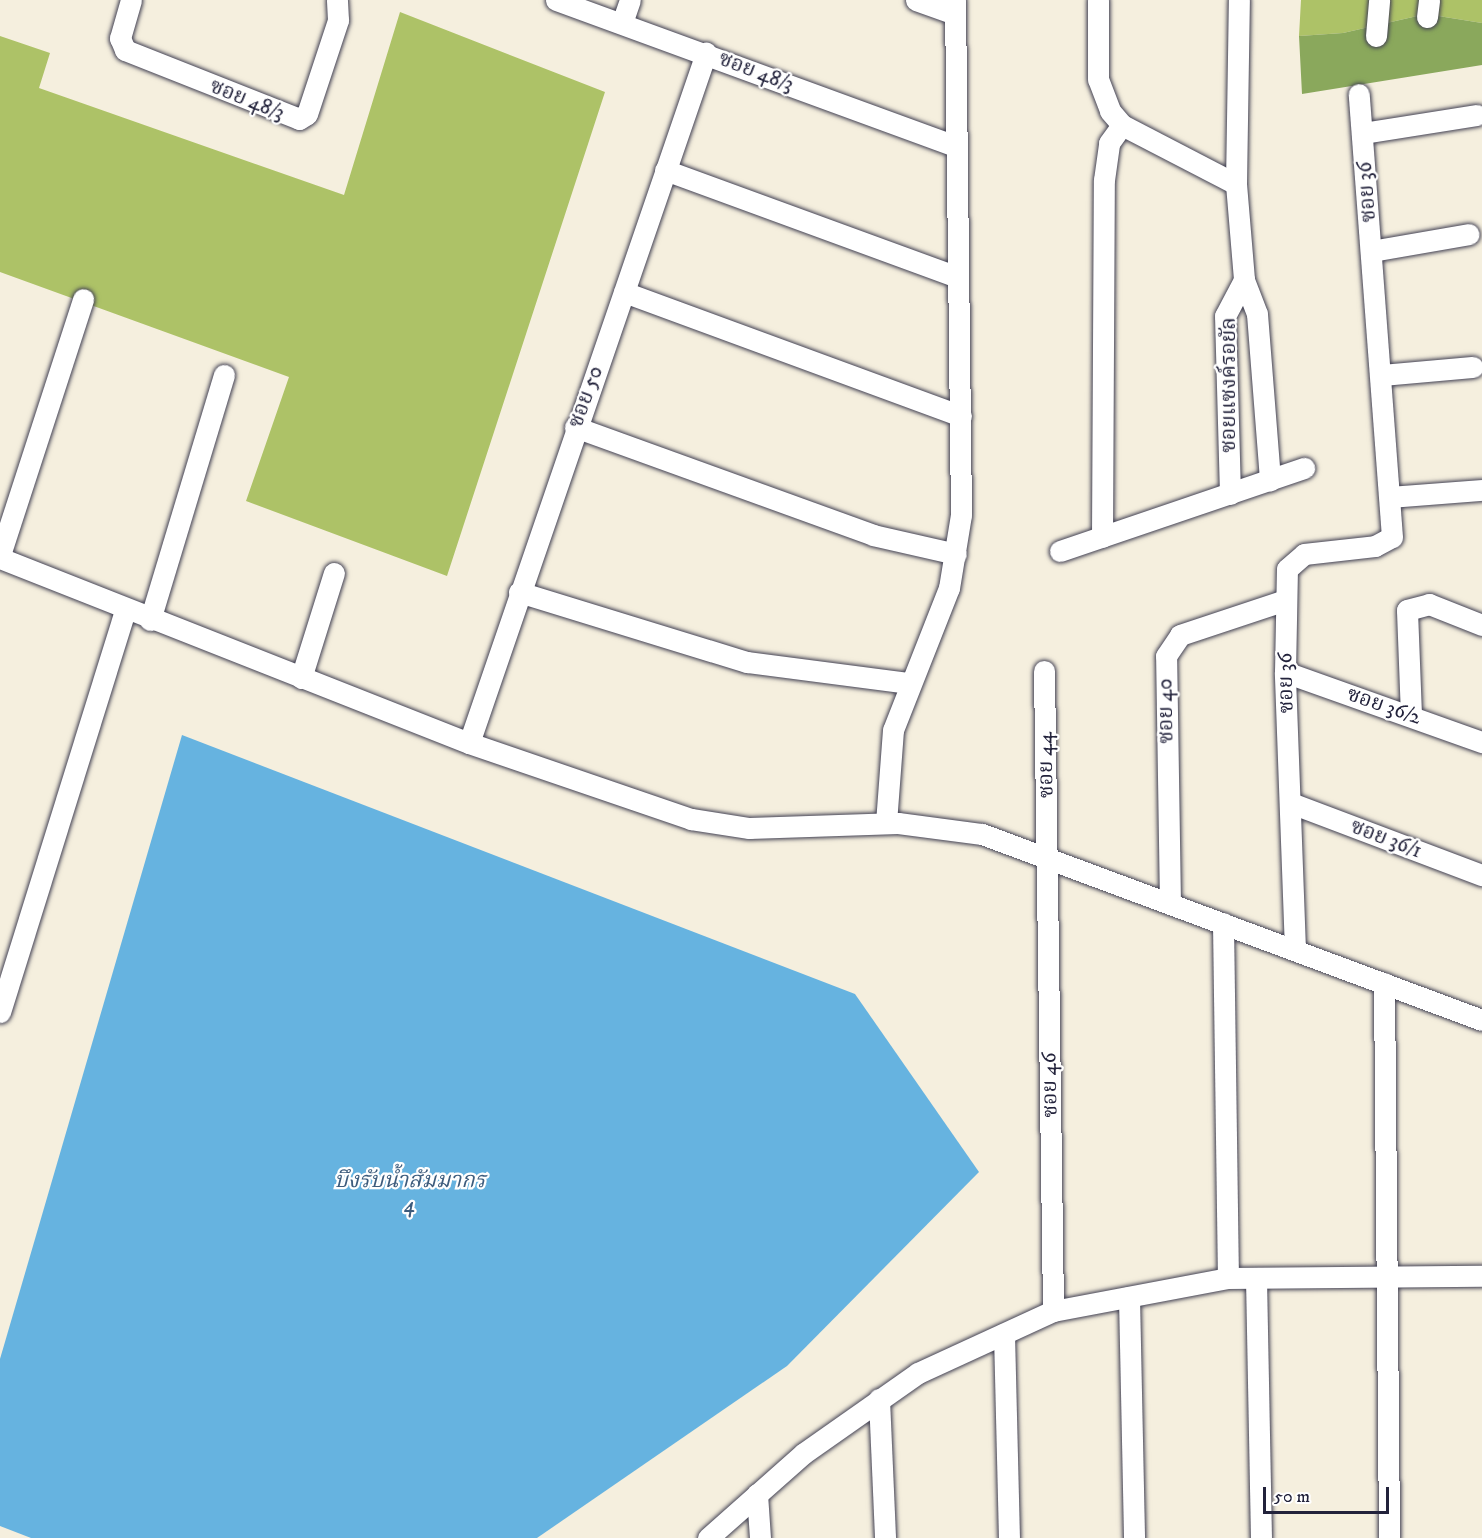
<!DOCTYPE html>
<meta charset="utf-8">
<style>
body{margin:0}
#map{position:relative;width:1482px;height:1538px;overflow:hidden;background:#f5efde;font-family:"IM FELL DW Pica","Noto Serif Thai",serif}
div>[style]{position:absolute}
.green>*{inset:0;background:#adc267}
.forest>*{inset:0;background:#8aa85c}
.water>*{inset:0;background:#66b3e0}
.roads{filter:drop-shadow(0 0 2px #424153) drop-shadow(0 0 2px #424153)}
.minor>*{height:21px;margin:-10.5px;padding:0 10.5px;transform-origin:10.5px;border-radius:10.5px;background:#fff}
span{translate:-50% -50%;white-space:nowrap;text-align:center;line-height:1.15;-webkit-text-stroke:4.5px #fff;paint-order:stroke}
.street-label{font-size:21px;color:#22223b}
.water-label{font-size:22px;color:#3d5c7d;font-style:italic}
.scale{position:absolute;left:1263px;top:1487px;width:126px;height:27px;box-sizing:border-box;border:3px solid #22223b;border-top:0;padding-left:8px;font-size:18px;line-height:21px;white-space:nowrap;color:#22223b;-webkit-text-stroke:4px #fff;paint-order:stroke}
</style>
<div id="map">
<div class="green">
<div style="clip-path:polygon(1301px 0,1482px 0,1482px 23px,1426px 14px,1343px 33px,1299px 36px)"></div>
<div style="clip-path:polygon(400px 12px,605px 92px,447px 576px,246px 501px,289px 377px,0 272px,0 36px,50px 53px,39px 88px,344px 195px)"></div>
</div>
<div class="forest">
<div style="clip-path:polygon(1426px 14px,1482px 23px,1482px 65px,1302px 94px,1299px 36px,1343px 33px)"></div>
</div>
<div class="water">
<div style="clip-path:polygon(182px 735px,855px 994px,979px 1172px,787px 1366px,537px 1538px,31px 1538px,0 1526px,0 1359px)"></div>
</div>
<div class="roads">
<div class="minor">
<div style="left:131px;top:0;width:40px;rotate:106deg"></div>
<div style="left:120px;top:38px;width:13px;rotate:67deg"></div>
<div style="left:125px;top:50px;width:187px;rotate:21.6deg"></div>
<div style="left:299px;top:119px;width:9px;rotate:-32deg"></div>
<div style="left:307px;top:114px;width:99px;rotate:-71.7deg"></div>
<div style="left:338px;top:20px;width:20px;rotate:-93deg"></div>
<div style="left:556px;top:0;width:424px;rotate:20.1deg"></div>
<div style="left:916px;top:0;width:41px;rotate:19.7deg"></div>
<div style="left:1098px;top:0;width:79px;rotate:90deg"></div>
<div style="left:1098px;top:79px;width:34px;rotate:69deg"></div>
<div style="left:1110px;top:111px;width:18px;rotate:49deg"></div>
<div style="left:1122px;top:125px;width:128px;rotate:27.4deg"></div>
<div style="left:1236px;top:184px;width:96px;rotate:85.2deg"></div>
<div style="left:1244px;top:280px;width:36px;rotate:69deg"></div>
<div style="left:1257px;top:314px;width:167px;rotate:85.5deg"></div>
<div style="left:1427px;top:17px;width:17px;rotate:-83deg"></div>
<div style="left:622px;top:23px;width:24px;rotate:-71deg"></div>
<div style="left:1376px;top:36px;width:36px;rotate:-85deg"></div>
<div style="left:1363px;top:133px;width:115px;rotate:-9deg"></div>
<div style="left:665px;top:170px;width:311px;rotate:20.1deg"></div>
<div style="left:1236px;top:184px;width:184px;rotate:-89.1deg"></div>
<div style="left:1371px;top:251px;width:99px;rotate:-9.8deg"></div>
<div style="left:624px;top:292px;width:359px;rotate:20.2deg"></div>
<div style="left:1381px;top:375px;width:92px;rotate:-5deg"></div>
<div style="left:575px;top:427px;width:317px;rotate:19.9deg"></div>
<div style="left:873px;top:535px;width:85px;rotate:12.9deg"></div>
<div style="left:1230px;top:494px;width:178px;rotate:-91.6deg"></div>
<div style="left:1225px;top:316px;width:41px;rotate:-62.2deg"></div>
<div style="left:1390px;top:497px;width:92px;rotate:-4.4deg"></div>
<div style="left:1102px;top:537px;width:357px;rotate:-89.7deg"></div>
<div style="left:1104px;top:180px;width:37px;rotate:-82deg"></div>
<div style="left:1109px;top:143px;width:22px;rotate:-54deg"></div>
<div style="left:1060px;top:551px;width:258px;rotate:-18.8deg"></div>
<div style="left:0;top:555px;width:269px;rotate:-72deg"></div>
<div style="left:0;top:558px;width:504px;rotate:21.53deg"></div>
<div style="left:469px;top:743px;width:235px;rotate:18.9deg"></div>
<div style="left:691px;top:819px;width:59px;rotate:8.8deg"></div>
<div style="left:749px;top:828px;width:149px;rotate:-1.9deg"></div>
<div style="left:898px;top:823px;width:85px;rotate:7.5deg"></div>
<div style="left:982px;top:834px;width:533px;rotate:20.41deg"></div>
<div style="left:519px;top:592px;width:239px;rotate:17.1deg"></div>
<div style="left:747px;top:662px;width:163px;rotate:7.4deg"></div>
<div style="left:150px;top:620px;width:256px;rotate:-73.2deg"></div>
<div style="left:1044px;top:671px;width:640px;rotate:89.19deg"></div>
<div style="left:1285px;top:672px;width:209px;rotate:19.6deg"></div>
<div style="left:301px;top:678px;width:110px;rotate:-72.6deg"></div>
<div style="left:1411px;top:715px;width:105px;rotate:-92.2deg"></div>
<div style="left:1407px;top:610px;width:23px;rotate:-15deg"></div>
<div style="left:1429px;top:604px;width:57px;rotate:21.6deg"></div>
<div style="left:469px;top:743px;width:730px;rotate:-71.04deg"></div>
<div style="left:1291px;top:803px;width:204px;rotate:20.7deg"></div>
<div style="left:886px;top:823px;width:93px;rotate:-85.7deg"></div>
<div style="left:893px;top:730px;width:153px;rotate:-68.5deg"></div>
<div style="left:949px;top:588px;width:74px;rotate:-80.7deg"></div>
<div style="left:961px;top:515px;width:515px;rotate:-90.67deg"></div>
<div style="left:1170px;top:904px;width:248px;rotate:-90.9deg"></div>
<div style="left:1166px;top:656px;width:25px;rotate:-56deg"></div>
<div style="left:1180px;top:635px;width:111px;rotate:-18.4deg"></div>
<div style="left:1223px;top:923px;width:355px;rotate:89.2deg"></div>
<div style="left:1295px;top:950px;width:278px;rotate:-92.1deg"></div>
<div style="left:1285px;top:672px;width:103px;rotate:-88.9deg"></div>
<div style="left:1287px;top:569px;width:23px;rotate:-41deg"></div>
<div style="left:1304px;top:554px;width:71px;rotate:-6.4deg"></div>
<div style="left:1375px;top:546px;width:19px;rotate:-28deg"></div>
<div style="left:1392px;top:537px;width:444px;rotate:-94.3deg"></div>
<div style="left:1384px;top:983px;width:555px;rotate:89.48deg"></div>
<div style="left:0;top:1012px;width:420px;rotate:-72.7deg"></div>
<div style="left:1256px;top:1278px;width:260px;rotate:88.9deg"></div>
<div style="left:1129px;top:1297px;width:241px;rotate:88.8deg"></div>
<div style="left:1004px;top:1334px;width:204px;rotate:88.6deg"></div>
<div style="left:879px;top:1399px;width:139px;rotate:87.5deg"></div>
<div style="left:757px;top:1494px;width:44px;rotate:86.1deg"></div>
<div style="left:708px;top:1538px;width:128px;rotate:-41.5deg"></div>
<div style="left:804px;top:1453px;width:139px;rotate:-35.1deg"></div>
<div style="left:918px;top:1373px;width:149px;rotate:-24.7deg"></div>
<div style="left:1053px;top:1311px;width:178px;rotate:-10.7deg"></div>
<div style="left:1228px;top:1278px;width:254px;rotate:-0.5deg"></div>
</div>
</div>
<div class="street-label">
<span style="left:756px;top:72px;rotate:21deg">ซอย 48/3</span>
<span style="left:247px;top:100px;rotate:22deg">ซอย 48/3</span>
<span style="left:1367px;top:192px;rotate:-94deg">ซอย 36</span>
<span style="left:1229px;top:385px;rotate:-90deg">ซอยแซงค์รอยัล</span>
<span style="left:586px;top:397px;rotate:-70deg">ซอย 50</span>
<span style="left:1286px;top:683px;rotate:-91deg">ซอย 36</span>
<span style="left:1384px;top:706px;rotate:19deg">ซอย 36/2</span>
<span style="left:1166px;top:711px;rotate:-91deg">ซอย 40</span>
<span style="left:1046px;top:765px;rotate:-91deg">ซอย 44</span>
<span style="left:1386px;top:839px;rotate:21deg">ซอย 36/1</span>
<span style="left:1050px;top:1085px;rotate:-91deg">ซอย 46</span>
</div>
<div class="water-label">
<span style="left:410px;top:1193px">บึงรับน้ำสัมมากร<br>4</span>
</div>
<div class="scale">50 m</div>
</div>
